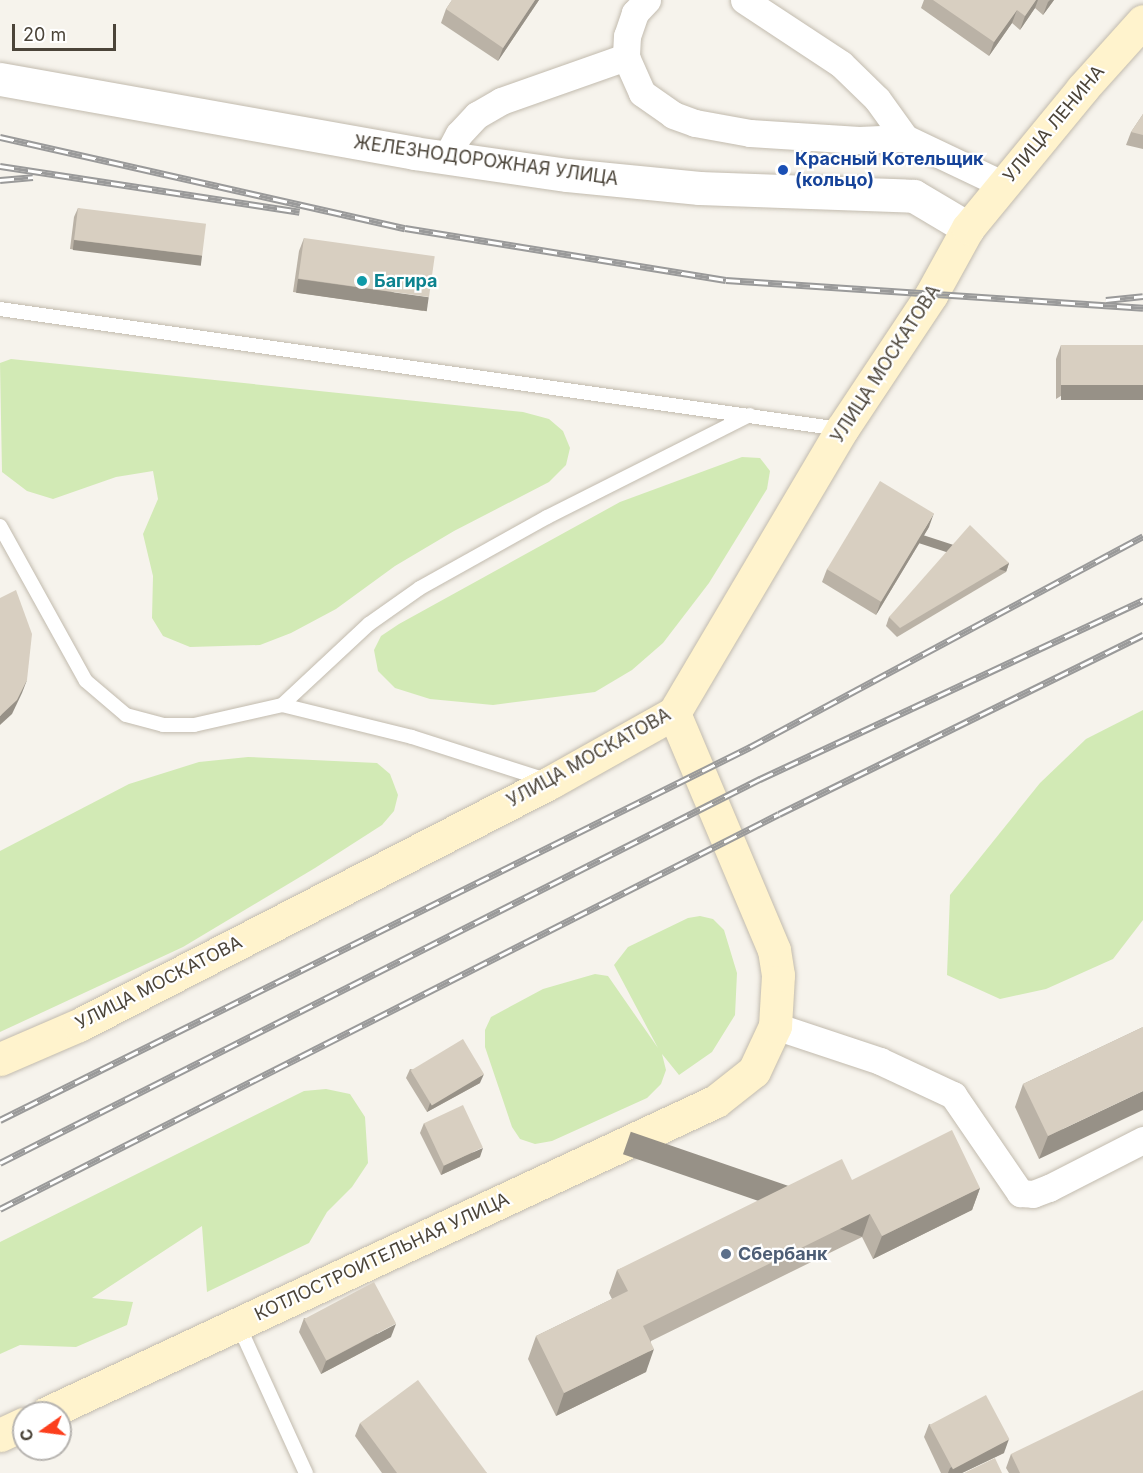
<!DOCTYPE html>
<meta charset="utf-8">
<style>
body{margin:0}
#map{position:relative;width:1143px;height:1473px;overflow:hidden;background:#f6f3ec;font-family:Inter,sans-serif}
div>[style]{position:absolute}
.green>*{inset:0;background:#d2eab5}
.roads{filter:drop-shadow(0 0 2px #c2bbae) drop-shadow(0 0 2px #c2bbae)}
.service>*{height:14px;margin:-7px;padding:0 7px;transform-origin:7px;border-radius:7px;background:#fff}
.minor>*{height:27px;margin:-13.5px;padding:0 13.5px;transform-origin:13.5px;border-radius:13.5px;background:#fff}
.tertiary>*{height:33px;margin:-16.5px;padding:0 16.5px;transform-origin:16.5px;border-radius:16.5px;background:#fff}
.secondary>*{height:33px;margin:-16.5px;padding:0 16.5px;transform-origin:16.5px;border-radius:16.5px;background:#fff3cd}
.rail>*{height:7px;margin-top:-3.5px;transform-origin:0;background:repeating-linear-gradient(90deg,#fff 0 14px,#9a9a9a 0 28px);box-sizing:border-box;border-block:2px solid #9a9a9a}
.wall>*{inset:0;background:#bab2a6}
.shaded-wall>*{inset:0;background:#979187;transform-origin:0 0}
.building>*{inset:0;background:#d8cfc1;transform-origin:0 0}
.dots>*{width:16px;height:16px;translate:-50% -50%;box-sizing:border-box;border:3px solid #fff;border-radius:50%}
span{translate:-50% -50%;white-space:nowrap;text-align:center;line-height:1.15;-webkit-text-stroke:4.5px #fff;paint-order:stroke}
.street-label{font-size:18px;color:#4b4439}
.transit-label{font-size:18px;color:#164399;font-weight:700}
.left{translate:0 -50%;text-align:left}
.culture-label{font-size:18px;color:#0d838f;font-weight:700}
.service-label{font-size:18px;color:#4e5e75;font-weight:700}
.north{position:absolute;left:12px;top:1401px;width:60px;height:60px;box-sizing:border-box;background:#fff;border:2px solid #b7b4b0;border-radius:50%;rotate:256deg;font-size:16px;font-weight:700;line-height:24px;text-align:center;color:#4b4439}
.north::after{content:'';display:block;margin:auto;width:21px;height:27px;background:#fc3f1d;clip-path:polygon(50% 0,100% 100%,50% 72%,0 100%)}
.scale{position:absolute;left:12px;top:24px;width:104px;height:27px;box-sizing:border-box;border:3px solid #4b4439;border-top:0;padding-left:8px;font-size:18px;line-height:21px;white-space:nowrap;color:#4b4439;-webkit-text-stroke:4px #fff;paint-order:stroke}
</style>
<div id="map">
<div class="green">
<div style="clip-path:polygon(11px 359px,523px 412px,549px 419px,563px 431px,570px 448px,566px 465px,549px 482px,454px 531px,395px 566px,336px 609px,291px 633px,260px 645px,190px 647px,163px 636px,152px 618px,153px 576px,143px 534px,158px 499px,153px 471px,116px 477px,53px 499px,27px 491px,2px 472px,0 363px)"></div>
<div style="clip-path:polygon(742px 457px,760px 458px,770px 471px,767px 489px,709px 583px,663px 643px,632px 670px,595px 692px,493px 705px,430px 699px,395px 688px,378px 671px,374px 650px,381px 636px,399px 624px,620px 502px)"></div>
<div style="clip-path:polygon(1143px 710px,1143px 920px,1113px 959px,1046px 989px,1000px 999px,947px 975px,950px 895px,1040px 783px,1086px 739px)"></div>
<div style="clip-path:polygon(248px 757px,377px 763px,390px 774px,398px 795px,394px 811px,382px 825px,315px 868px,183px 947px,0 1032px,0 851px,129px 784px,199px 762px)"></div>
<div style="clip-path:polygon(700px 916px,713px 919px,724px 930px,737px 973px,735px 1015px,712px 1052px,679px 1075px,662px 1054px,666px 1070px,661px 1084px,647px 1098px,552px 1141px,535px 1144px,520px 1139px,512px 1127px,485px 1047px,485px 1030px,491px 1017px,543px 989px,595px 974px,608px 976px,658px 1048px,614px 965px,628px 947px,688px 918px)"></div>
<div style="clip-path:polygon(326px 1089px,350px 1094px,365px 1117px,368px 1163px,352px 1187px,327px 1212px,309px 1243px,207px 1292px,202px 1226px,92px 1298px,133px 1302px,127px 1325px,76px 1347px,20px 1345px,0 1354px,0 1242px,304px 1091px)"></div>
</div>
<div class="roads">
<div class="service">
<div style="left:0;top:309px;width:849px;rotate:8.13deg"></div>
<div style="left:0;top:526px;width:177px;rotate:61deg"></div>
<div style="left:86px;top:681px;width:52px;rotate:40.4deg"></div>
<div style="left:126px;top:715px;width:38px;rotate:15deg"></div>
<div style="left:163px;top:725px;width:31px"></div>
<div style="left:194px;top:725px;width:90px;rotate:-12.8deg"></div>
<div style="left:282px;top:705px;width:134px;rotate:13.8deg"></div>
<div style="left:412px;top:737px;width:141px;rotate:17.8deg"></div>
<div style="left:282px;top:705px;width:119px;rotate:-43deg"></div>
<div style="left:369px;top:624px;width:62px;rotate:-35.2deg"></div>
<div style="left:420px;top:588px;width:145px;rotate:-29.2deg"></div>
<div style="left:547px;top:517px;width:227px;rotate:-26.7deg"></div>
<div style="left:238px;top:1324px;width:164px;rotate:65.5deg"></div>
</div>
<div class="minor">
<div style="left:647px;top:0;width:18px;rotate:133deg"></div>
<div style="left:635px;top:13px;width:24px;rotate:109deg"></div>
<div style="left:627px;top:36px;width:21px;rotate:93deg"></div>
<div style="left:626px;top:57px;width:39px;rotate:66deg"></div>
<div style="left:642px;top:93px;width:38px;rotate:35deg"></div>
<div style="left:673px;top:115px;width:23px;rotate:20deg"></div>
<div style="left:695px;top:123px;width:56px;rotate:10.3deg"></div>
<div style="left:750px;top:133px;width:109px;rotate:3.7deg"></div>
<div style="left:859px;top:140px;width:46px;rotate:-2.5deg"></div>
<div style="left:905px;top:138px;width:110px;rotate:25.4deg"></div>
<div style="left:744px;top:0;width:116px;rotate:33.4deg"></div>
<div style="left:841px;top:64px;width:50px;rotate:44.2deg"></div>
<div style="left:877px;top:99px;width:48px;rotate:54.3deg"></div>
<div style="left:446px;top:158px;width:27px;rotate:-62deg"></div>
<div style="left:459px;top:134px;width:26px;rotate:-47deg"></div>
<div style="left:477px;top:115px;width:28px;rotate:-30deg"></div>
<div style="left:501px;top:101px;width:133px;rotate:-19.4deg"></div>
<div style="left:775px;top:1026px;width:111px;rotate:18.4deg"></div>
<div style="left:880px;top:1061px;width:81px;rotate:25deg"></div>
<div style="left:953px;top:1095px;width:119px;rotate:55.6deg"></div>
<div style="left:1020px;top:1193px;width:13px;rotate:4deg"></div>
<div style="left:1033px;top:1194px;width:17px;rotate:-21deg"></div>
<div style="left:1049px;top:1188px;width:106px;rotate:-27.1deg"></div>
</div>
<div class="tertiary">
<div style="left:0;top:79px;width:421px;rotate:10.1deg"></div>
<div style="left:414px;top:153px;width:155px;rotate:8.2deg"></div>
<div style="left:567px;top:175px;width:133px;rotate:5.6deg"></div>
<div style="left:699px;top:188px;width:215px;rotate:2.1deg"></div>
<div style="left:914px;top:196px;width:63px;rotate:30.7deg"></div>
</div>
<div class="secondary">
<div style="left:0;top:1059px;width:86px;rotate:-23.3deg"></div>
<div style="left:79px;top:1025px;width:531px;rotate:-27.24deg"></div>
<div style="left:551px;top:782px;width:141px;rotate:-29.3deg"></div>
<div style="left:674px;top:713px;width:330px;rotate:-59.4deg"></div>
<div style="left:842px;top:429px;width:161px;rotate:-56.4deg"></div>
<div style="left:931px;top:295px;width:77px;rotate:-61.1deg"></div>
<div style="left:968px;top:228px;width:180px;rotate:-50.6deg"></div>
<div style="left:1082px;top:89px;width:91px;rotate:-48.1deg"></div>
<div style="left:47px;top:1413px;width:738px;rotate:-25deg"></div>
<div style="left:716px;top:1101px;width:48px;rotate:-38.3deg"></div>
<div style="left:754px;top:1071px;width:50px;rotate:-65deg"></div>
<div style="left:775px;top:1026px;width:51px;rotate:-86.6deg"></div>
<div style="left:778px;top:975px;width:25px;rotate:-99deg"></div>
<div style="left:774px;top:950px;width:257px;rotate:-112.9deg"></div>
<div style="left:0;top:1435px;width:26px;rotate:-25deg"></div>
</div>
</div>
<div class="rail">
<div style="left:0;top:137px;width:415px;rotate:12.7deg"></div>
<div style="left:405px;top:228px;width:325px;rotate:9.2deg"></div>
<div style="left:726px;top:280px;width:418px;rotate:3.8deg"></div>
<div style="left:0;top:166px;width:303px;rotate:8.7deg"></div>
<div style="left:0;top:180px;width:33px;rotate:-5deg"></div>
<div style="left:1106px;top:300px;width:37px;rotate:-6deg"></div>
<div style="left:0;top:1120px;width:838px;rotate:-26.44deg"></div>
<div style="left:750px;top:747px;width:446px;rotate:-28.2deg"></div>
<div style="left:0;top:1163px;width:852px;rotate:-26.81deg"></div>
<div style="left:760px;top:779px;width:423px;rotate:-25deg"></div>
<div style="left:0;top:1209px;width:873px;rotate:-26.89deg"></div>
<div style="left:779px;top:814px;width:406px;rotate:-26.2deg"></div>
</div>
<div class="wall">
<div style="clip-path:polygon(452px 0,539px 0,498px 61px,441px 23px,446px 9px)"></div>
<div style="clip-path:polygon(924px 0,1054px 0,1043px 15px,1035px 8px,1020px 30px,1012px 23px,989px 56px,921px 8px)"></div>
<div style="clip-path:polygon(1143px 114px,1143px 149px,1126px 145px,1131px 132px)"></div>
<div style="clip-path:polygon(78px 208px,202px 255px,199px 264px,70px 249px,74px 217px)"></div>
<div style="clip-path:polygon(304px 238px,424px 311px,293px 292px,299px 251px)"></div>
<div style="clip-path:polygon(1061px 345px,1143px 345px,1056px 399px,1056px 359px)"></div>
<div style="clip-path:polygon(929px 527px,876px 615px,822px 582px,827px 569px)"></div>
<div style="clip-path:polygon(1009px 563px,1006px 572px,897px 637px,886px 626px,889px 617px)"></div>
<div style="clip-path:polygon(1143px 1027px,1039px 1159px,1015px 1107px,1023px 1084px)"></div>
<div style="clip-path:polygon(410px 1069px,480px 1083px,427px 1112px,406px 1078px)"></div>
<div style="clip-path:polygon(424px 1123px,480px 1157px,441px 1175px,420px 1133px)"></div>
<div style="clip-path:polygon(852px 1180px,980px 1188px,972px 1210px,873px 1259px,862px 1237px,651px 1341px,646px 1372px,556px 1416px,528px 1359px,536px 1336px,612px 1299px,609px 1293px,617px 1270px)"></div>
<div style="clip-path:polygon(304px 1318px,391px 1337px,321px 1374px,299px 1332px)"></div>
<div style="clip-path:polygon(360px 1423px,487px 1473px,382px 1473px,355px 1436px)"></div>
<div style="clip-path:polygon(929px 1424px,1004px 1453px,962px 1473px,941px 1473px,924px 1437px)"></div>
<div style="clip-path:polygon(1011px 1454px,1143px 1473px,1009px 1473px,1006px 1468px)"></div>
</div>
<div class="shaded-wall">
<div style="clip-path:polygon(535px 0,539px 0,498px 61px,503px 48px)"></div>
<div style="clip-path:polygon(1036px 0,1038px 0,1035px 8px,1020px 30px,1025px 16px)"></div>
<div style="clip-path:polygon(1050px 0,1054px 0,1043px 15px,1048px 2px)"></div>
<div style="clip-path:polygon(1017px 10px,1012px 23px,989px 56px,994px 42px)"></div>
<div style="left:74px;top:240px;width:129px;height:10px;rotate:7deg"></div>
<div style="left:298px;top:279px;width:132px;height:14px;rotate:8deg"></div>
<div style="left:1061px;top:385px;width:82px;height:15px"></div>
<div style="clip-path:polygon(934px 513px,929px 527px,876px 615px,881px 601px)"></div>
<div style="left:1009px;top:563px;width:9px;height:127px;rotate:108deg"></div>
<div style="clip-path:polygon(27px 680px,22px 693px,12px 714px,0 725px,0 716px)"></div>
<div style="clip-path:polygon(484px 1074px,480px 1083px,427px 1112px,430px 1103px)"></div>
<div style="clip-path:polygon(1143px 1091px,1143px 1110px,1039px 1159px,1048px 1136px)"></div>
<div style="clip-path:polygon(483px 1148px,480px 1157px,441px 1175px,444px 1165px)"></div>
<div style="clip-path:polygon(980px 1188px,972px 1210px,873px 1259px,882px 1236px)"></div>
<div style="left:870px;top:1214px;width:24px;height:253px;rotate:109deg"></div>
<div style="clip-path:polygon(396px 1324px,391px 1337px,321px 1374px,326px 1361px)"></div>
<div style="clip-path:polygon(654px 1349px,646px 1372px,556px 1416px,564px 1393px)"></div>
<div style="clip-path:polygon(1009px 1439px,1004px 1453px,962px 1473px,948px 1473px,950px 1468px)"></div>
</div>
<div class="building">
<div style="clip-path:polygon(452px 0,535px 0,503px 48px,446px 9px)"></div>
<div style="clip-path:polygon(933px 0,1036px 0,1025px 16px,1017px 10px,994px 42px)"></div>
<div style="clip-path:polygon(1143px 114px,1143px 135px,1131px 132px)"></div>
<div style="left:78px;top:208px;width:129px;height:32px;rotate:7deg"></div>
<div style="left:304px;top:238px;width:132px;height:41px;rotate:8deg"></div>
<div style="left:1061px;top:345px;width:82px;height:40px"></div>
<div style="left:880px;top:481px;width:63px;height:103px;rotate:31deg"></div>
<div style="clip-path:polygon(970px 525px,1009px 563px,900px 628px,889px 617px)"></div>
<div style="clip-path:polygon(16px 590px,32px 634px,27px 680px,17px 700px,0 716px,0 598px)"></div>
<div style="clip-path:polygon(1143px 1027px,1143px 1091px,1048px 1136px,1023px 1084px)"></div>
<div style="left:463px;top:1039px;width:41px;height:61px;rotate:59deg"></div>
<div style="left:463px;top:1105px;width:47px;height:43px;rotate:65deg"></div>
<div style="clip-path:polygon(952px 1130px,980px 1188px,882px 1236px,870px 1214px,643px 1326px,654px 1349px,564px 1393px,536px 1336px,628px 1291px,617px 1270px,842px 1159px,852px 1180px)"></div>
<div style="left:374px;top:1282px;width:47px;height:79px;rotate:62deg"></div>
<div style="clip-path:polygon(418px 1380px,487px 1473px,397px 1473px,360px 1423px)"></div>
<div style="clip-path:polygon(1143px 1390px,1143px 1473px,1020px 1473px,1011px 1454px)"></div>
<div style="left:986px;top:1395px;width:50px;height:64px;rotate:62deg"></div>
<div style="clip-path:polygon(995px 1458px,1002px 1473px,964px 1473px)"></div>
</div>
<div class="dots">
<div style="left:783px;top:170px;background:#1a4fb4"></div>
<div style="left:362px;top:281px;background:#0f9aa8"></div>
<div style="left:726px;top:1254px;background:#5c6f8a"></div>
</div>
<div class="street-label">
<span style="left:1054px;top:124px;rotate:-50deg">УЛИЦА ЛЕНИНА</span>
<span style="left:486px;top:161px;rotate:8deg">ЖЕЛЕЗНОДОРОЖНАЯ УЛИЦА</span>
<span style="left:886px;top:364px;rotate:-57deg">УЛИЦА МОСКАТОВА</span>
<span style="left:589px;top:758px;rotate:-29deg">УЛИЦА МОСКАТОВА</span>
<span style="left:159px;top:983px;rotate:-27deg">УЛИЦА МОСКАТОВА</span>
<span style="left:382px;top:1257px;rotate:-25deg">КОТЛОСТРОИТЕЛЬНАЯ УЛИЦА</span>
</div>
<div class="transit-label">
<span class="left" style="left:795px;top:170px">Красный Котельщик<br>(кольцо)</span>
</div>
<div class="culture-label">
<span class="left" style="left:374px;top:281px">Багира</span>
</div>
<div class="service-label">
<span class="left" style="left:738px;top:1254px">Сбербанк</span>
</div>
<div class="north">С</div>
<div class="scale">20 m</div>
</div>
